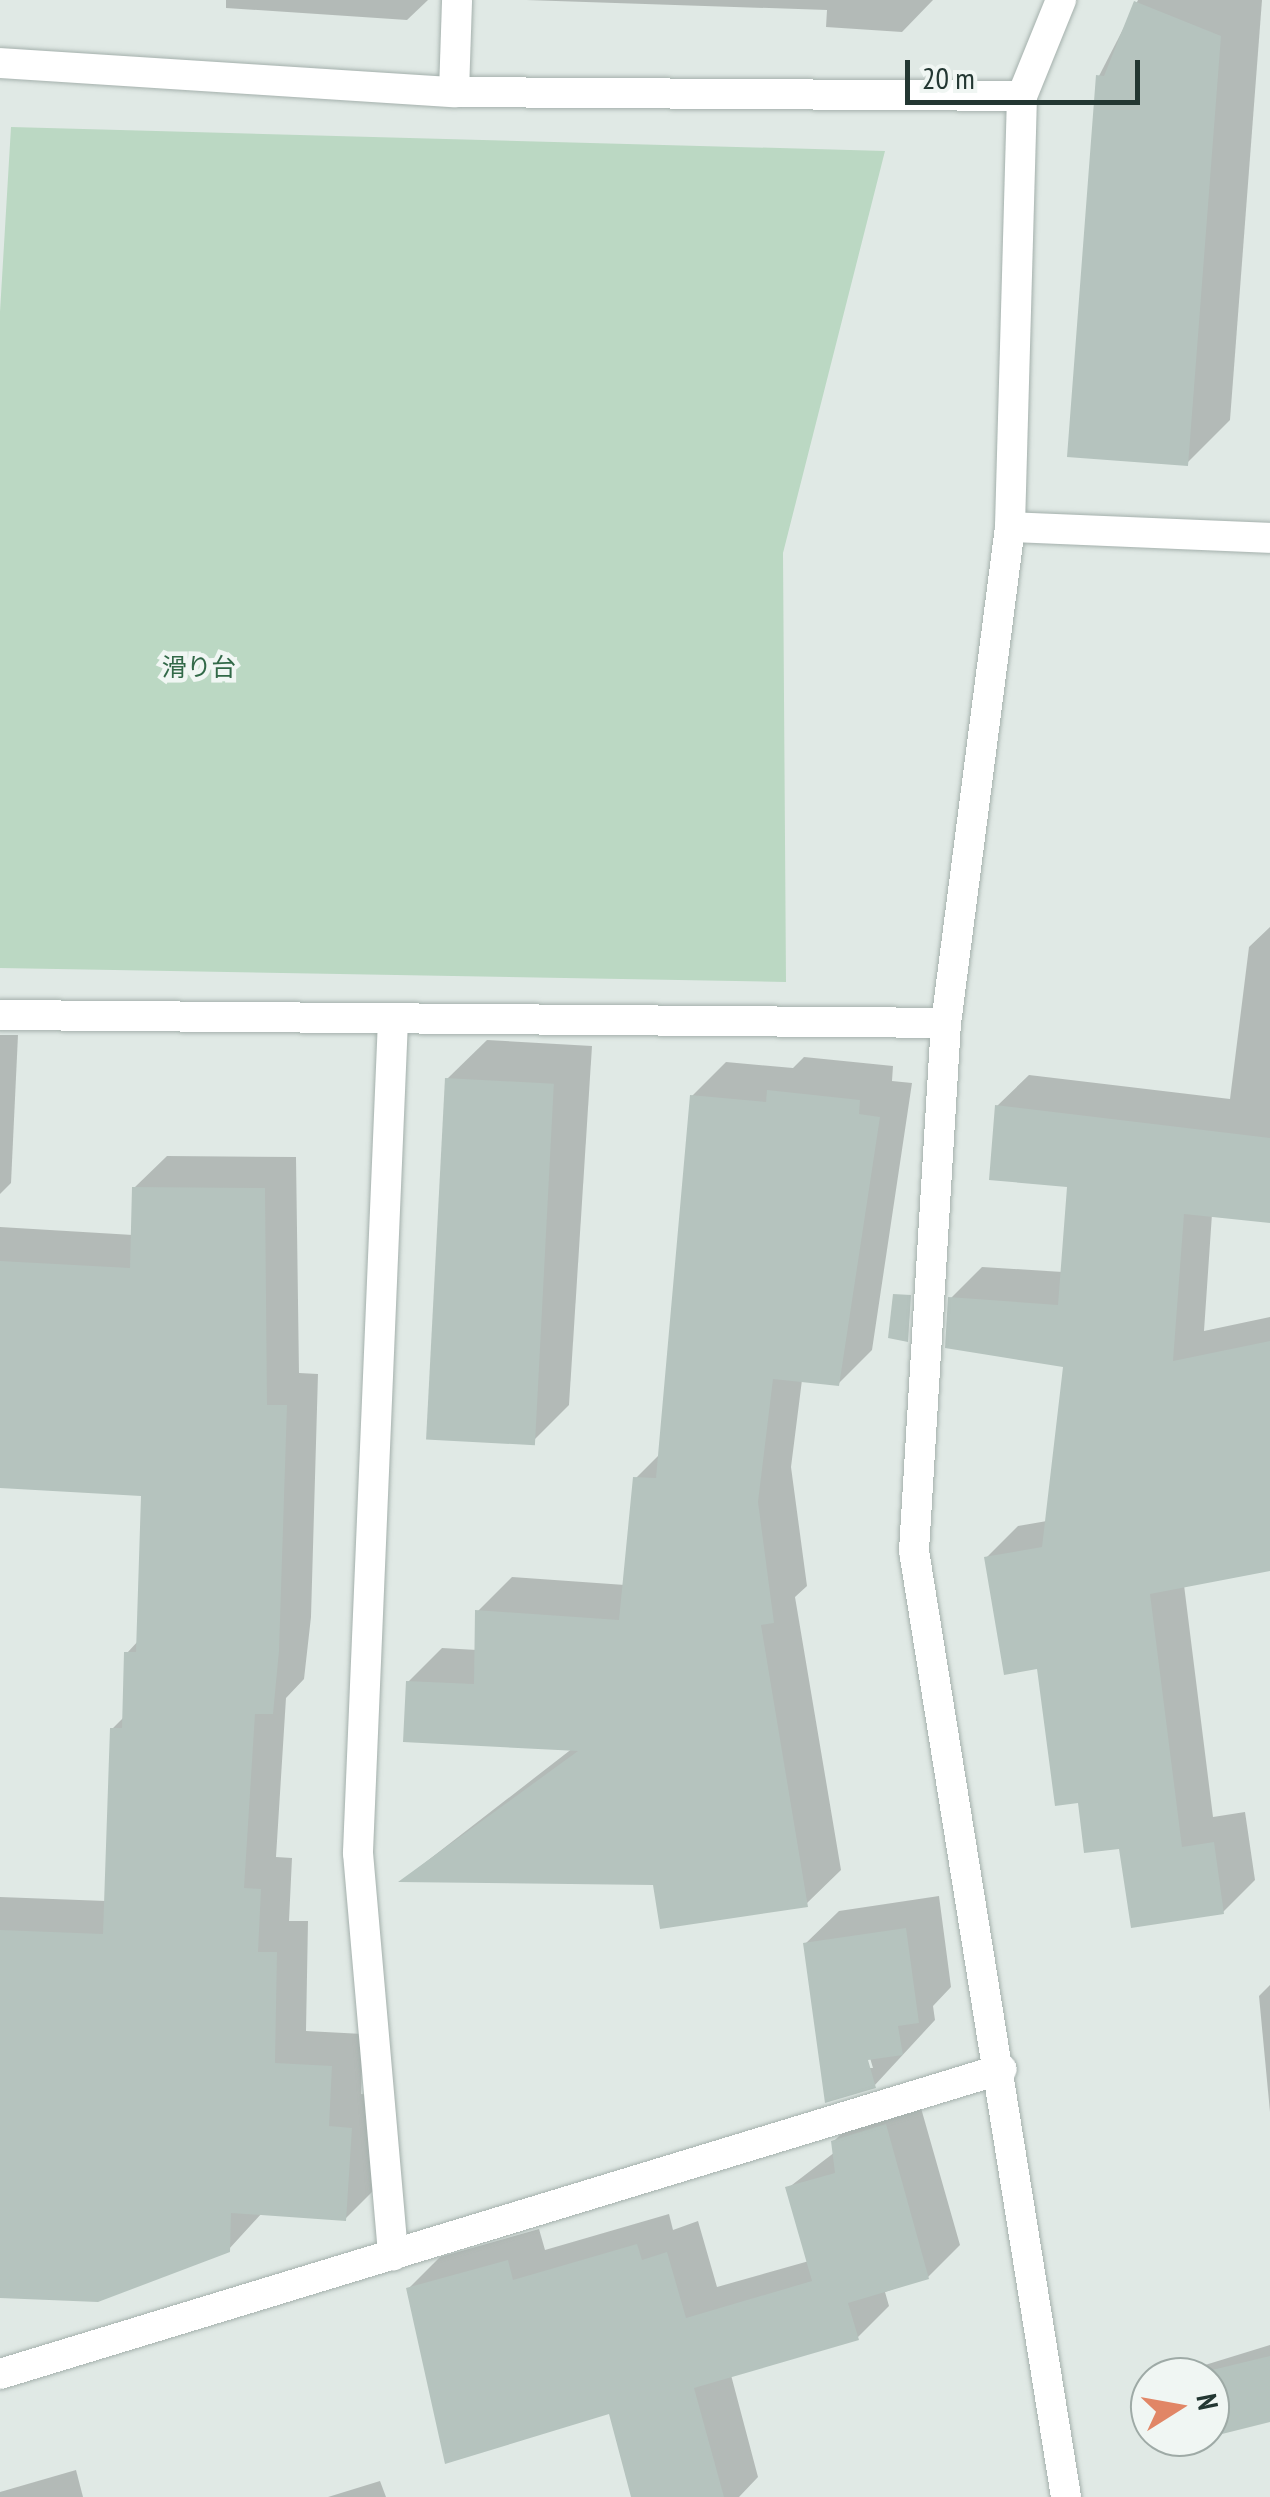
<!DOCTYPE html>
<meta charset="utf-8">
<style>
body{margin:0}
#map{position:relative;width:1270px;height:2497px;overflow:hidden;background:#e0e9e5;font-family:"PT Sans Narrow","Noto Sans JP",sans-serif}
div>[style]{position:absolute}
.green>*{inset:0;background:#bbd8c3}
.shadow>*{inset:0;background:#0003}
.building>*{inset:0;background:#b5c3be;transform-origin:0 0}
.roads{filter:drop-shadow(0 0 2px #a4b0ac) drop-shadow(0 0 2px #a4b0ac)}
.street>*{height:30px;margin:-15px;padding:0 15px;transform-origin:15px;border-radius:15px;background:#fff}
span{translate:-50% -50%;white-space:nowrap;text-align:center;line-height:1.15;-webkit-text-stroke:9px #f0f6f3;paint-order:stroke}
.park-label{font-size:25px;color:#326948}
.north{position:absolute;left:1130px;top:2357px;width:100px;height:100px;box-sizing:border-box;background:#f0f6f3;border:2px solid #9eaaa6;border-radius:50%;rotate:79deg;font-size:28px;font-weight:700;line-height:40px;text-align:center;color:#233732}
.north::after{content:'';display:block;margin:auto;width:35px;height:45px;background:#e18666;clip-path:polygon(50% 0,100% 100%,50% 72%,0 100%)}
.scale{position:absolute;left:905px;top:60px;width:235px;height:45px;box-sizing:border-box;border:5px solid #233732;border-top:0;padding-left:12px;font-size:30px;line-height:35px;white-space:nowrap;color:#233732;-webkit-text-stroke:8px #f0f6f3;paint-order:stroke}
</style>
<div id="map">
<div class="green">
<div style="clip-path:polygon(11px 127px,885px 151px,783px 553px,786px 982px,0 968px,0 312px)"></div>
</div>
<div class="shadow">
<div style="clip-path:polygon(226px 0,428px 0,407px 20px,226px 8px)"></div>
<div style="clip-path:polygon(526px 0,933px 0,902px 32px,826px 27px,827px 10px)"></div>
<div style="clip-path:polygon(1262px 0,1230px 420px,1187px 463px,1099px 76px,1138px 0)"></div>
<div style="clip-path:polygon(1270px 927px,1270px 1220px,1212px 1214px,1204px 1331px,1270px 1317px,1270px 1568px,1184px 1585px,1213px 1817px,1245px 1812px,1255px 1880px,1223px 1912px,1121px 1846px,1080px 1801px,1039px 1666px,986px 1558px,1018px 1526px,1047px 1521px,1066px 1365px,951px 1298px,982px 1267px,1063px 1272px,1070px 1185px,997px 1106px,1029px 1075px,1230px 1099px,1249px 947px)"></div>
<div style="clip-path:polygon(0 1035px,18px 1035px,11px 1183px,0 1194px)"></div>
<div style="clip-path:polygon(487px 1040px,592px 1046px,569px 1405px,530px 1444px,447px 1079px)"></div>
<div style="clip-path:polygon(804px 1057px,893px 1066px,892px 1081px,912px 1083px,872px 1350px,838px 1384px,802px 1380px,791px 1467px,807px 1586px,795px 1597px,841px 1870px,806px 1904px,655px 1883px,404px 1879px,573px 1748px,408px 1682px,442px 1648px,477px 1650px,478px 1611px,512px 1577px,625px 1585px,636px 1478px,660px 1454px,692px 1096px,726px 1062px,793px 1068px)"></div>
<div style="clip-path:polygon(167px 1156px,296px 1157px,299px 1373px,318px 1374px,311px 1617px,304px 1679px,286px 1698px,276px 1857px,292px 1858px,289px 1921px,308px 1921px,306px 2031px,363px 2034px,361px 2094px,383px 2096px,378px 2186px,345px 2219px,262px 2213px,229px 2249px,0 2295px,0 1897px,106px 1901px,112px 1729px,125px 1716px,127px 1653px,139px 1640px,144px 1494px,0 1485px,0 1227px,133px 1235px,134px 1188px)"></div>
<div style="clip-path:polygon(evenodd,939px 1896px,951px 1987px,933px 2006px,935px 2020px,874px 2086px,805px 1944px,839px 1911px,939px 1896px,867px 2048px,873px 2068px,867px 2068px,867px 2048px)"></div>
<div style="clip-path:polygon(1270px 1985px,1270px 2112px,1259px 1996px)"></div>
<div style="clip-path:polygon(917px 2094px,960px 2245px,928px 2277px,885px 2292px,889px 2306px,857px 2338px,731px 2375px,758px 2477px,739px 2497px,633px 2497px,611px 2411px,408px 2289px,440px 2257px,539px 2229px,545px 2250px,669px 2214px,673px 2230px,698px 2221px,717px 2287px,809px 2261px,788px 2188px,835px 2152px,833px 2142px,866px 2109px)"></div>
<div style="clip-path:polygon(1270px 2345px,1270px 2420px,1210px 2434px,1210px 2377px,1166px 2377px)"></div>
<div style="clip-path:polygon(1172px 2437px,1198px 2437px,1173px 2443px)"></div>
<div style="clip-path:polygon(76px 2470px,83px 2497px,0 2497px,0 2492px)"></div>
<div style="clip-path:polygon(380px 2481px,386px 2497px,328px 2497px)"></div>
</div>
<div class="building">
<div style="clip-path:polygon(1134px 1px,1221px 36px,1188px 466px,1067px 457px,1096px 75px,1104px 76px)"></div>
<div style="left:445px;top:1078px;width:109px;height:362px;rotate:3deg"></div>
<div style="clip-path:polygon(767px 1090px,860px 1100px,859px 1114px,880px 1117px,839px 1386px,773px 1379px,758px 1502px,774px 1623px,761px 1625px,808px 1907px,660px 1929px,653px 1885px,398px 1882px,578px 1751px,403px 1742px,406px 1681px,474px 1684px,475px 1610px,619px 1620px,633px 1477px,656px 1478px,690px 1095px,766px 1102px)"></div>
<div style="clip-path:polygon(995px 1105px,1270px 1138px,1270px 1223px,1184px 1214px,1173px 1361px,1270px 1341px,1270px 1571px,1150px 1594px,1182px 1847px,1214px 1842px,1224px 1914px,1131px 1928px,1119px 1849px,1084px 1853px,1078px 1803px,1055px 1806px,1037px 1669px,1004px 1675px,984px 1557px,1042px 1547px,1063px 1367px,945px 1348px,948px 1297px,1058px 1305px,1067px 1187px,989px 1180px)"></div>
<div style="clip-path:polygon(132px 1187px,265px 1188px,267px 1405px,287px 1405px,279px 1651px,273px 1714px,255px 1714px,244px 1888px,261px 1889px,258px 1952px,277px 1952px,275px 2063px,332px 2066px,329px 2126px,352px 2128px,346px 2221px,231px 2213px,230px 2252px,98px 2302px,0 2298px,0 1930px,103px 1934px,110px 1728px,122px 1728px,124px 1652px,136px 1652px,141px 1496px,0 1488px,0 1261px,130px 1268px)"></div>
<div style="clip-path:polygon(893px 1294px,911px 1295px,908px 1342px,888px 1338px)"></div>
<div style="clip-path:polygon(906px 1928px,919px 2023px,898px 2026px,903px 2055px,868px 2060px,876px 2088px,825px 2103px,803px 1943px)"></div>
<div style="clip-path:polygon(886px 2124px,929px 2279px,848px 2303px,859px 2340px,694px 2388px,724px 2497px,631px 2497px,609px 2414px,445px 2464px,406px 2288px,508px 2260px,513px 2280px,637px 2244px,642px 2260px,667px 2252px,686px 2318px,812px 2281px,785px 2187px,835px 2173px,831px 2141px)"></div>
<div style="clip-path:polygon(1270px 2356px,1270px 2422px,1210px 2437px,1210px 2377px,1183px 2377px)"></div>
</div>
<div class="roads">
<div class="street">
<div style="left:1061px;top:0;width:104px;rotate:112.1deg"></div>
<div style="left:1022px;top:96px;width:431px;rotate:91.6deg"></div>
<div style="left:1010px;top:527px;width:500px;rotate:97.35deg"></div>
<div style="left:946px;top:1023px;width:529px;rotate:93.47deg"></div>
<div style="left:914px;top:1551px;width:958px;rotate:80.87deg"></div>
<div style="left:0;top:63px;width:455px;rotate:3.7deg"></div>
<div style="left:454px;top:92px;width:568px;rotate:0.4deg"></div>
<div style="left:454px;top:92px;width:92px;rotate:-88.1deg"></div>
<div style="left:1010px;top:527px;width:260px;rotate:2.4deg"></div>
<div style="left:0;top:1015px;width:946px;rotate:0.48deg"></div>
<div style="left:393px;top:1020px;width:834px;rotate:92.41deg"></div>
<div style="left:358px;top:1853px;width:404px;rotate:85deg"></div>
<div style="left:0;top:2374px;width:1047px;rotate:-16.93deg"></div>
</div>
</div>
<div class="park-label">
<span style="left:199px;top:667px">滑り台</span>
</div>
<div class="north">N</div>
<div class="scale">20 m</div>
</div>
